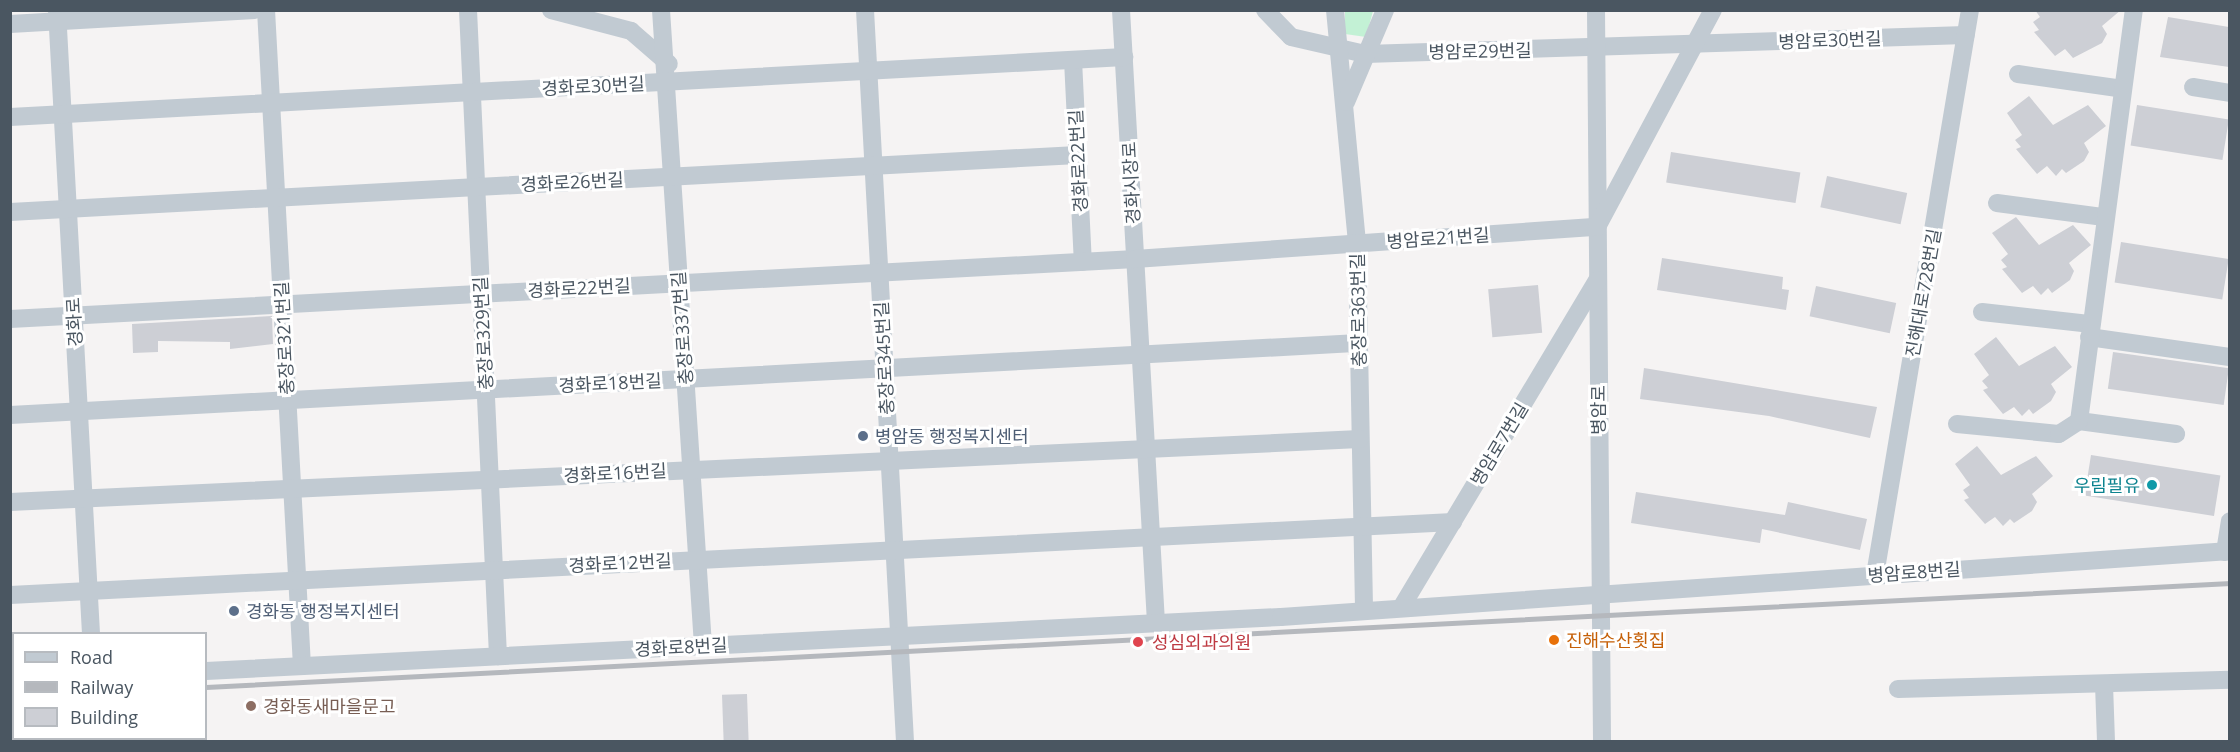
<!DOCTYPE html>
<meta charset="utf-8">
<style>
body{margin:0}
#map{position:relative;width:2240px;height:752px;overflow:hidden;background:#f5f3f3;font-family:"Open Sans","Noto Sans KR",sans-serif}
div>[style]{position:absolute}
.green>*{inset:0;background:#c3f1d5}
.building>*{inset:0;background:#cdcfd5;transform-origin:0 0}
.minor>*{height:18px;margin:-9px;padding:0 9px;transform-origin:9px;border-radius:9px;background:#c1cad2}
.rail>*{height:4.5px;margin:-2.25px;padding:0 2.25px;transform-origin:2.25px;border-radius:2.25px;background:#b5b8bd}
.dots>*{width:16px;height:16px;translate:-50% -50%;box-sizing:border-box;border:3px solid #fff;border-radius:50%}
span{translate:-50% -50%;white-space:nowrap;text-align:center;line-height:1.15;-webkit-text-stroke:6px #fff;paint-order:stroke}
.street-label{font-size:18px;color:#4a5661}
.service-label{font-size:18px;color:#4e5e75}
.left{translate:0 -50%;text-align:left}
.culture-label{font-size:18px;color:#0d838f}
.right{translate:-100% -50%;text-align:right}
.food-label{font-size:18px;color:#c56008}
.health-label{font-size:18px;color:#be3a42}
.education-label{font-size:18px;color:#785e54}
.frame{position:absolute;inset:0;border:12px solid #4a5661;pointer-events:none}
.legend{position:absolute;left:12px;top:632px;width:195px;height:108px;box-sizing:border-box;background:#fff;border:2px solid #b7bbc0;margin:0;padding:8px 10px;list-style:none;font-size:18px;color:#4a5661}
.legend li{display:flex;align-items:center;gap:12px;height:30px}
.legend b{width:30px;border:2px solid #b7bbc0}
</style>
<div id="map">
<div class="green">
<div style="clip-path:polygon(1345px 11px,1373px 11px,1366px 37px,1345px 34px)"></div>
</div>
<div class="building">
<div style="clip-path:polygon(2035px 10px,2121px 10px,2102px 26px,2107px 34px,2102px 43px,2073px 58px,2065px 49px,2055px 56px,2034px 32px,2039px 30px,2033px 22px,2040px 17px)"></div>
<div style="clip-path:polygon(2168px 17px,2229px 27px,2229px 67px,2160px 57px)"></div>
<div style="clip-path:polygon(2029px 96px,2053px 125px,2088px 105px,2106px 126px,2084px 143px,2089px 152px,2084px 161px,2066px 173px,2062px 169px,2056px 176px,2047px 166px,2037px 174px,2016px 149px,2021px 147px,2015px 140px,2022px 135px,2007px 113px)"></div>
<div style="left:2137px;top:105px;width:93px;height:41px;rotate:9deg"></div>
<div style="left:1671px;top:152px;width:131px;height:31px;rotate:9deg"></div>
<div style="left:1827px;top:176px;width:82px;height:32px;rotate:12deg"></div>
<div style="clip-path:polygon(2016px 217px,2039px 245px,2073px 225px,2091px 245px,2069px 263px,2074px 271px,2070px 280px,2052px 293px,2048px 288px,2041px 295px,2033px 286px,2022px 293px,2002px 269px,2007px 267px,2001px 260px,2008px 254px,1992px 233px)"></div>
<div style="left:2121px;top:242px;width:109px;height:41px;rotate:9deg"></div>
<div style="clip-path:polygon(1662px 258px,1783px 277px,1782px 289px,1789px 290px,1786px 310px,1657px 290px)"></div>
<div style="left:1538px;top:285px;width:48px;height:50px;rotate:85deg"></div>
<div style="left:1816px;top:286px;width:82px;height:31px;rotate:12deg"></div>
<div style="clip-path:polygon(272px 316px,273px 344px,230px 349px,230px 342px,158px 341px,158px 352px,133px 353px,132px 324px)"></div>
<div style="clip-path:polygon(1996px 337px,2019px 366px,2055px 346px,2072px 367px,2051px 384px,2056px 392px,2051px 401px,2033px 414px,2029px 409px,2022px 416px,2014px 407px,2003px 414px,1983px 390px,1988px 388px,1982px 381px,1989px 375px,1974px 354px)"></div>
<div style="left:2113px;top:352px;width:117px;height:37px;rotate:8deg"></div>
<div style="clip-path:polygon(1644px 368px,1877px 407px,1870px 438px,1769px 416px,1640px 399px)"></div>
<div style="clip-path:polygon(1977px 446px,2001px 475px,2036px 456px,2053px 476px,2032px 494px,2037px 502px,2032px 511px,2014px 523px,2010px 519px,2003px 526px,1995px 517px,1985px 524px,1964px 500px,1969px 498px,1963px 490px,1970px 485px,1955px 464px)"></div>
<div style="left:2091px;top:455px;width:131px;height:41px;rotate:9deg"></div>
<div style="clip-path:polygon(1636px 492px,1785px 515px,1788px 502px,1867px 519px,1860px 550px,1762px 529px,1760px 543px,1631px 523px)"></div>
<div style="left:747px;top:694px;width:47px;height:25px;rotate:88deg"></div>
</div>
<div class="minor">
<div style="left:57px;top:10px;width:625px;rotate:86.88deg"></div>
<div style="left:266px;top:10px;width:657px;rotate:86.86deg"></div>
<div style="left:468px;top:10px;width:647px;rotate:87.34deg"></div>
<div style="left:551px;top:10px;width:83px;rotate:14.7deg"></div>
<div style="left:631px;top:31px;width:50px;rotate:41deg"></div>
<div style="left:661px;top:10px;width:637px;rotate:86.22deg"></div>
<div style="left:865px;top:10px;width:733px;rotate:86.87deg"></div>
<div style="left:1121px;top:10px;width:614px;rotate:86.73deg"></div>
<div style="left:1265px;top:10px;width:37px;rotate:46deg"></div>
<div style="left:1291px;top:37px;width:76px;rotate:12.9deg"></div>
<div style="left:1365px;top:54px;width:601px;rotate:-1.81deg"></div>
<div style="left:1335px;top:10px;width:234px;rotate:84.6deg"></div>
<div style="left:1357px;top:243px;width:368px;rotate:88.9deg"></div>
<div style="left:1596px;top:10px;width:732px;rotate:89.53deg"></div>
<div style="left:10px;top:24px;width:245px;rotate:-3.3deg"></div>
<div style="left:1073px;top:60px;width:202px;rotate:87.2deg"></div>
<div style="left:2018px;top:74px;width:106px;rotate:8.1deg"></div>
<div style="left:2193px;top:87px;width:37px;rotate:9deg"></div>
<div style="left:1346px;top:102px;width:100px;rotate:-67deg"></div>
<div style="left:10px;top:117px;width:1116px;rotate:-3.08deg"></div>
<div style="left:1997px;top:203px;width:108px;rotate:7.5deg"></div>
<div style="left:10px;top:212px;width:1069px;rotate:-3.06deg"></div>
<div style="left:1982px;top:312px;width:110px;rotate:6.3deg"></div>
<div style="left:10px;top:319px;width:1127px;rotate:-3.05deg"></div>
<div style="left:1135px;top:259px;width:463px;rotate:-4deg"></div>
<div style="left:1597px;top:227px;width:246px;rotate:-61.9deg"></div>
<div style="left:2089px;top:337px;width:142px;rotate:8.1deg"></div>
<div style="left:10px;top:415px;width:1351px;rotate:-3.06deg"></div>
<div style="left:2079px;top:421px;width:98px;rotate:7.6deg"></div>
<div style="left:1957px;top:424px;width:102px;rotate:5.6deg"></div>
<div style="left:2059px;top:434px;width:24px;rotate:-33deg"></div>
<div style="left:2079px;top:421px;width:415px;rotate:-82.4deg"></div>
<div style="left:10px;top:502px;width:1351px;rotate:-2.67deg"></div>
<div style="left:2225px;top:552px;width:31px;rotate:-81deg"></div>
<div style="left:1875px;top:575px;width:573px;rotate:-80.46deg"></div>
<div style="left:10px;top:595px;width:1445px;rotate:-2.9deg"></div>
<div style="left:1401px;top:608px;width:382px;rotate:-59.1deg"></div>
<div style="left:206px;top:671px;width:1076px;rotate:-2.88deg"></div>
<div style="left:1281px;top:617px;width:951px;rotate:-3.98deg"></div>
<div style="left:10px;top:680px;width:4px"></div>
<div style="left:2104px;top:684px;width:58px;rotate:88deg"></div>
<div style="left:1898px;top:689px;width:332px;rotate:-1.6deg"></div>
<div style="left:97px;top:738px;width:4px;rotate:76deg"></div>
</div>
<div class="rail">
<div style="left:206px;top:687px;width:2027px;rotate:-2.94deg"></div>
<div style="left:10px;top:696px;width:4px"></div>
</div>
<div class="dots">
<div style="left:863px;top:436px;background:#5c6f8a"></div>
<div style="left:2152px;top:485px;background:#0f9aa8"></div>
<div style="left:234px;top:611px;background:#5c6f8a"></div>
<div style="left:1554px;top:640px;background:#e8710a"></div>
<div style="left:1138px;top:642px;background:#e0444e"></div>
<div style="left:251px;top:706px;background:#8d6e63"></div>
</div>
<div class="street-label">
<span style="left:1830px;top:40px;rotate:-2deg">병암로30번길</span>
<span style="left:1480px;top:51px;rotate:-1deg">병암로29번길</span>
<span style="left:593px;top:86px;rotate:-3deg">경화로30번길</span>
<span style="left:1078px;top:161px;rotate:-93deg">경화로22번길</span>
<span style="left:572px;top:182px;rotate:-3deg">경화로26번길</span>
<span style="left:1131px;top:183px;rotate:-93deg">경화시장로</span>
<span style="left:1438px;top:238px;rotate:-4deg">병암로21번길</span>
<span style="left:579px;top:288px;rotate:-3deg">경화로22번길</span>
<span style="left:1923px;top:293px;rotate:-80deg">진해대로728번길</span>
<span style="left:1358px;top:310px;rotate:-91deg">충장로363번길</span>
<span style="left:74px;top:322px;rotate:-93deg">경화로</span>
<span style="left:682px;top:328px;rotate:-94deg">충장로337번길</span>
<span style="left:483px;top:333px;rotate:-93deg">충장로329번길</span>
<span style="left:284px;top:338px;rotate:-93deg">충장로321번길</span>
<span style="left:884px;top:358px;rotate:-93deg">충장로345번길</span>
<span style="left:610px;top:383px;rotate:-3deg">경화로18번길</span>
<span style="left:1598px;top:410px;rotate:-90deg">병암로</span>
<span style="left:1499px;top:444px;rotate:-59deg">병암로7번길</span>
<span style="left:615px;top:473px;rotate:-3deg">경화로16번길</span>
<span style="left:620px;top:563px;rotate:-3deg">경화로12번길</span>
<span style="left:1914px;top:572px;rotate:-4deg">병암로8번길</span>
<span style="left:681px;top:647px;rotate:-3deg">경화로8번길</span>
</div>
<div class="service-label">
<span class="left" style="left:875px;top:436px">병암동 행정복지센터</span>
<span class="left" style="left:246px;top:611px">경화동 행정복지센터</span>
</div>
<div class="culture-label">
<span class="right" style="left:2140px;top:485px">우림필유</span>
</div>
<div class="food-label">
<span class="left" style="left:1566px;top:640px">진해수산횟집</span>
</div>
<div class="health-label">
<span class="left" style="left:1152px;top:642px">성심외과의원</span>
</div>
<div class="education-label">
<span class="left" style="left:263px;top:706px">경화동새마을문고</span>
</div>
<div class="frame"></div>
<ul class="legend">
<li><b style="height:8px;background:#c1cad2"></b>Road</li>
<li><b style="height:8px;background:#b5b8bd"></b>Railway</li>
<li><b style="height:16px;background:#cdcfd5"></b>Building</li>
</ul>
</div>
